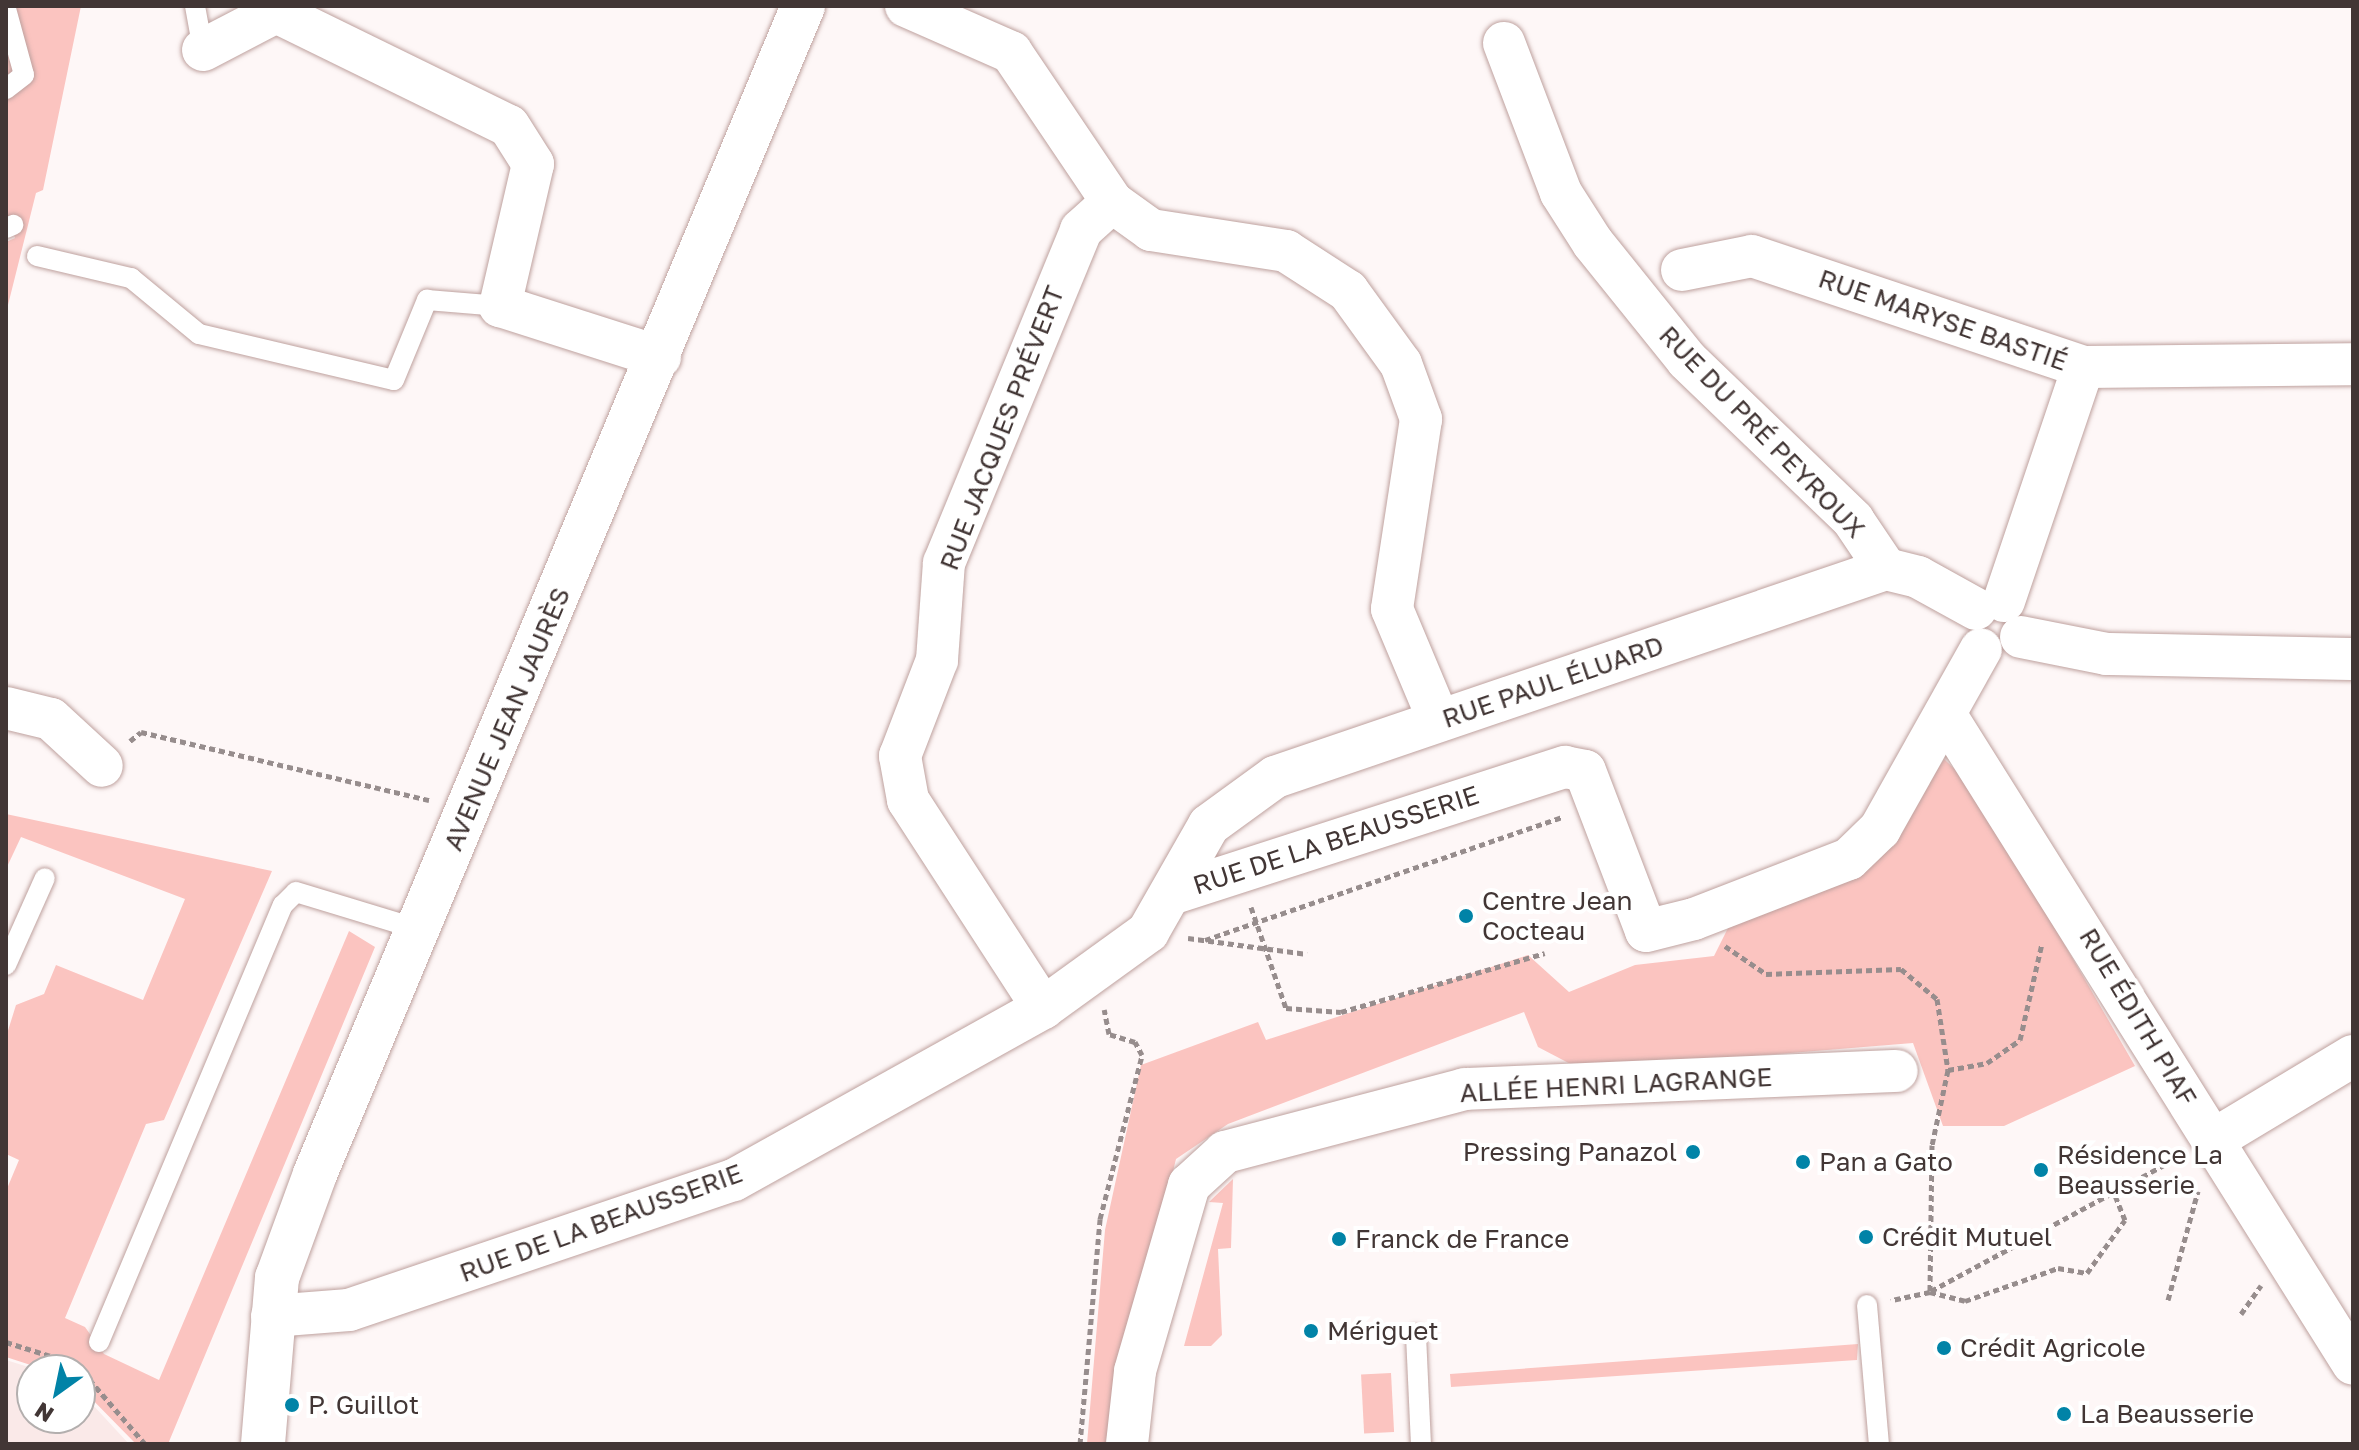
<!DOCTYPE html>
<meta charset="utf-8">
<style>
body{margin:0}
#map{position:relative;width:2359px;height:1450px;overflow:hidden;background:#fef7f7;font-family:"Golos Text",sans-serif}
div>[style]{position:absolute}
.built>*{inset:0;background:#fae9e8}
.green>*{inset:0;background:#fbc4c0;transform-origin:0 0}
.path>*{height:5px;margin-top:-2.5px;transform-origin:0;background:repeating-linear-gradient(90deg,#978d8d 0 6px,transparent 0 10px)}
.roads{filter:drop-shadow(0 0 2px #bea19e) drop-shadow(0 0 2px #bea19e)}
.lane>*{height:20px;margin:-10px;padding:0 10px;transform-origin:10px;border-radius:10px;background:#fff}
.street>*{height:42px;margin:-21px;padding:0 21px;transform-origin:21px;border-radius:21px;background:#fff}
.secondary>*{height:44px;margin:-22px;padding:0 22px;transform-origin:22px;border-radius:22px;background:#fff}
.dots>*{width:22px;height:22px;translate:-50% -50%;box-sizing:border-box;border:4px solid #fff;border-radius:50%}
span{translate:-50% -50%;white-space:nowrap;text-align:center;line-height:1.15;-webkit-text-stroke:8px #fff;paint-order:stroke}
.street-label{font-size:26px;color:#423635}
.poi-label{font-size:26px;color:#423635}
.left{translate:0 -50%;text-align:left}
.right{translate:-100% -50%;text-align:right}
.frame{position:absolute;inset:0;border:8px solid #423635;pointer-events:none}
.north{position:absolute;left:16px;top:1354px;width:80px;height:80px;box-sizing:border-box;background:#fff;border:2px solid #b3afae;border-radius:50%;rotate:213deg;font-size:22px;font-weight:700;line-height:32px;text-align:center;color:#423635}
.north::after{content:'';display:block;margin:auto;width:28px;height:36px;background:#0183a7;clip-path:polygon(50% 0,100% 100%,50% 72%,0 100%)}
</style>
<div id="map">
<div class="built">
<div style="clip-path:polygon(6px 1360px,38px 1370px,32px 1370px,32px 1418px,80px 1418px,80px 1391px,129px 1444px,6px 1444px)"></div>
</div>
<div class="green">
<div style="clip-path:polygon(6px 6px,81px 6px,43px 190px,36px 193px,6px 313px,6px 242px,15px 238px,6px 212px)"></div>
<div style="clip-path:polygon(1944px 759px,1974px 788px,2135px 1066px,2004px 1126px,1943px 1126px,1913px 1043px,1582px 1070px,1538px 1047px,1524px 1012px,1228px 1124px,1176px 1159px,1105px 1444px,1087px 1444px,1105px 1230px,1141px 1065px,1258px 1022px,1266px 1040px,1528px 955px,1569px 992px,1635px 965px,1714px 956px,1731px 922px,1892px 842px)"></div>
<div style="clip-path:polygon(6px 814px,272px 871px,164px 1120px,146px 1124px,65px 1318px,85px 1327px,104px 1354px,159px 1380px,349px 931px,375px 947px,168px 1444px,135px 1443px,80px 1387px,80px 1370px,46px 1370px,6px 1357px,6px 1191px,19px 1160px,6px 1154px,6px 1037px,16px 1005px,44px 994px,56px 965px,143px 1000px,185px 899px,21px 837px,6px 869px)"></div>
<div style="clip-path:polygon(1233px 1179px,1231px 1248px,1218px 1249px,1222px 1335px,1211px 1346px,1184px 1346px,1223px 1203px,1209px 1202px)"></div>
<div style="clip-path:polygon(1858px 1344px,1857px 1360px,1451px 1387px,1450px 1374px)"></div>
<div style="left:1391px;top:1373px;width:59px;height:30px;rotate:87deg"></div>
</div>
<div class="path">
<div style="left:130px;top:741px;width:14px;rotate:-39deg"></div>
<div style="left:141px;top:732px;width:296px;rotate:13.3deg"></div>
<div style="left:1251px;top:907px;width:107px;rotate:70.9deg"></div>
<div style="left:1286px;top:1008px;width:55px;rotate:4.2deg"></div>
<div style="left:1341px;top:1012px;width:212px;rotate:-16.1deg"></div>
<div style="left:1188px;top:938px;width:120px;rotate:7.7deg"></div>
<div style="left:1205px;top:940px;width:379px;rotate:-19deg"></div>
<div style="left:1725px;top:946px;width:50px;rotate:34.3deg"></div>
<div style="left:1766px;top:974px;width:135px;rotate:-2.1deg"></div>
<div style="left:1901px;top:969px;width:47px;rotate:39.8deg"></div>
<div style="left:1937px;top:999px;width:72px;rotate:81.2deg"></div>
<div style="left:1948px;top:1070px;width:77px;rotate:102deg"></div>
<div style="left:1932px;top:1145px;width:147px;rotate:90.8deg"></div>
<div style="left:1930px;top:1292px;width:40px;rotate:168deg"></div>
<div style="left:1948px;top:1070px;width:40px;rotate:-10deg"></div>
<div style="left:1987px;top:1063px;width:40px;rotate:-34.9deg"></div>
<div style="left:2020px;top:1040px;width:99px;rotate:-77.2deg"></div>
<div style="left:1931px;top:1291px;width:282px;rotate:-28.4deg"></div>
<div style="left:1930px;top:1292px;width:36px;rotate:14deg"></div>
<div style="left:1965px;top:1301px;width:99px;rotate:-19.5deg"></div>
<div style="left:2058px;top:1268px;width:29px;rotate:10deg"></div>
<div style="left:2087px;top:1273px;width:65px;rotate:-54.4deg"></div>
<div style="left:2125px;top:1220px;width:32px;rotate:-112deg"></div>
<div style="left:2168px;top:1300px;width:113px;rotate:-74.6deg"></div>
<div style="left:2241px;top:1314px;width:35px;rotate:-55deg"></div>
<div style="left:6px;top:1342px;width:73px;rotate:17.4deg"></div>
<div style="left:76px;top:1364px;width:106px;rotate:49.2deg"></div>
<div style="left:1080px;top:1444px;width:226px;rotate:-84.9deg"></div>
<div style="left:1100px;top:1219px;width:169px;rotate:-75.6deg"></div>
<div style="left:1142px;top:1055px;width:15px;rotate:-118deg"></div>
<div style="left:1135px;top:1042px;width:27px;rotate:-163deg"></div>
<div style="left:1109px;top:1034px;width:25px;rotate:-101deg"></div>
</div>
<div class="roads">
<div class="lane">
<div style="left:195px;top:6px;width:45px;rotate:79.7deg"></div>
<div style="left:6px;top:9px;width:68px;rotate:74.7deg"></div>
<div style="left:24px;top:75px;width:23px;rotate:142deg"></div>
<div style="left:6px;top:228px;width:8px;rotate:-23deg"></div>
<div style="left:37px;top:256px;width:97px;rotate:13.2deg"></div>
<div style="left:131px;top:278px;width:88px;rotate:39.5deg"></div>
<div style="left:199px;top:334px;width:200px;rotate:13.3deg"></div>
<div style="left:394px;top:380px;width:87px;rotate:-67.6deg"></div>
<div style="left:427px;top:300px;width:73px;rotate:4.7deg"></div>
<div style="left:6px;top:965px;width:95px;rotate:-65.9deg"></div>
<div style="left:1867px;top:1305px;width:140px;rotate:85.1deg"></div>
<div style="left:1416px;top:1335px;width:109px;rotate:87.4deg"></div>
<div style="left:99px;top:1342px;width:474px;rotate:-67.2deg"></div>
<div style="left:283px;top:905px;width:18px;rotate:-45deg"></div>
<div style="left:296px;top:892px;width:127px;rotate:16.9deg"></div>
</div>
<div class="street">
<div style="left:906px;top:6px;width:115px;rotate:23.7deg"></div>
<div style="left:1011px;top:52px;width:181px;rotate:56deg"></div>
<div style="left:1112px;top:202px;width:48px;rotate:35.7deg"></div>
<div style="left:1151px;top:230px;width:137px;rotate:8.8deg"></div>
<div style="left:1286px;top:251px;width:74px;rotate:32.8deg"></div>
<div style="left:1348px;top:291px;width:90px;rotate:54deg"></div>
<div style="left:1401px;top:364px;width:59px;rotate:70deg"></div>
<div style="left:1421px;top:419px;width:192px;rotate:98.7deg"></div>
<div style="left:1392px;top:609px;width:121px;rotate:67.2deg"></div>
<div style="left:1504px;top:43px;width:160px;rotate:69.2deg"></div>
<div style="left:1561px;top:193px;width:59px;rotate:57.4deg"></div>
<div style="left:1593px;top:243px;width:150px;rotate:51.2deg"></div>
<div style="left:1687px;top:360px;width:231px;rotate:43.9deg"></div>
<div style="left:1853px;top:520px;width:59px;rotate:56deg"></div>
<div style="left:203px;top:50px;width:82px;rotate:-27.5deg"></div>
<div style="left:276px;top:12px;width:259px;rotate:26.1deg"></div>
<div style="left:509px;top:126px;width:45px;rotate:57.7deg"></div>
<div style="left:533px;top:164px;width:146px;rotate:103.1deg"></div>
<div style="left:500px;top:306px;width:168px;rotate:17.7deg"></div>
<div style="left:1682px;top:270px;width:71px;rotate:-11.3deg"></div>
<div style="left:1752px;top:256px;width:349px;rotate:18.5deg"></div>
<div style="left:2083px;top:367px;width:270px;rotate:-0.6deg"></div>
<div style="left:2004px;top:601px;width:247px;rotate:-71.3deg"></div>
<div style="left:2021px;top:637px;width:88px;rotate:11.2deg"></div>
<div style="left:2107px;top:654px;width:246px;rotate:1.2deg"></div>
<div style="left:6px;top:708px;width:46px;rotate:13.7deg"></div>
<div style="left:51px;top:719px;width:69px;rotate:42.7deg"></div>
<div style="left:1945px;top:714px;width:767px;rotate:57.88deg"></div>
<div style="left:1174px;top:893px;width:411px;rotate:-17.9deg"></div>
<div style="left:1565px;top:767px;width:20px;rotate:11deg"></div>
<div style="left:1585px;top:771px;width:171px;rotate:69.1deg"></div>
<div style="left:1646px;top:931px;width:49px;rotate:-14deg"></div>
<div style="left:1694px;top:919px;width:166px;rotate:-21.2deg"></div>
<div style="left:1849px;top:859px;width:43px;rotate:-44.1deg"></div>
<div style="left:1880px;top:829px;width:206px;rotate:-60.7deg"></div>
<div style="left:1043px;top:1008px;width:248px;rotate:-123deg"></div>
<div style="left:908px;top:800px;width:45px;rotate:-100.3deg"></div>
<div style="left:900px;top:756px;width:103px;rotate:-68.9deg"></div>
<div style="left:937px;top:660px;width:97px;rotate:-85.9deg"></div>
<div style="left:944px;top:563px;width:360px;rotate:-67.6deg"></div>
<div style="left:1081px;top:230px;width:42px;rotate:-42.1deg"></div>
<div style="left:2213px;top:1140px;width:163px;rotate:-31deg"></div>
<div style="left:272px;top:1316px;width:77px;rotate:-4.5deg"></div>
<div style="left:349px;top:1310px;width:406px;rotate:-18.7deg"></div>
<div style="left:734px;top:1180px;width:354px;rotate:-29.1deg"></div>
<div style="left:1043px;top:1008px;width:130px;rotate:-35.9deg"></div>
<div style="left:1148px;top:932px;width:123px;rotate:-60.3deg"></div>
<div style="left:1209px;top:825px;width:82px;rotate:-36deg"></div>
<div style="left:1275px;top:777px;width:645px;rotate:-18.8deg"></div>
<div style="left:1886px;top:569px;width:33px;rotate:14deg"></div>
<div style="left:1918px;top:577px;width:66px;rotate:28.9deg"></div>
<div style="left:1127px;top:1444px;width:73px;rotate:-83.7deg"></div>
<div style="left:1135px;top:1371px;width:194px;rotate:-73.8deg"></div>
<div style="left:1189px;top:1185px;width:49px;rotate:-42.5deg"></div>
<div style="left:1225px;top:1152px;width:248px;rotate:-14.7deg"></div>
<div style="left:1465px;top:1089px;width:432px;rotate:-2.4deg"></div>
</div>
<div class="secondary">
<div style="left:263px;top:1444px;width:167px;rotate:-85.2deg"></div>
<div style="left:277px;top:1278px;width:111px;rotate:-69.9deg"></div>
<div style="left:315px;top:1174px;width:1266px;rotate:-67.32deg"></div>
</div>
</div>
<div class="dots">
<div style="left:1466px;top:916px;background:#0183a7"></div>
<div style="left:1693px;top:1152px;background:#0183a7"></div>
<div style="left:1803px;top:1162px;background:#0183a7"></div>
<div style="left:2041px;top:1170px;background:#0183a7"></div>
<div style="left:1866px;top:1237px;background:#0183a7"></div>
<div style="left:1339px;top:1239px;background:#0183a7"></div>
<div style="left:1311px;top:1331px;background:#0183a7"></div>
<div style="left:1944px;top:1348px;background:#0183a7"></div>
<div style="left:292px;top:1405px;background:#0183a7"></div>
<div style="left:2064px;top:1414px;background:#0183a7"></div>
</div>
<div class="street-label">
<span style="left:1943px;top:320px;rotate:19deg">RUE MARYSE BASTIÉ</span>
<span style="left:1002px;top:428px;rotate:-69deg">RUE JACQUES PRÉVERT</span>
<span style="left:1762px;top:432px;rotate:46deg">RUE DU PRÉ PEYROUX</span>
<span style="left:1553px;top:682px;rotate:-19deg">RUE PAUL ÉLUARD</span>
<span style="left:507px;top:719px;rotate:-67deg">AVENUE JEAN JAURÈS</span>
<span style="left:1336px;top:840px;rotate:-18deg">RUE DE LA BEAUSSERIE</span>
<span style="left:2138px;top:1017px;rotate:59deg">RUE ÉDITH PIAF</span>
<span style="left:1616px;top:1085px;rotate:-3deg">ALLÉE HENRI LAGRANGE</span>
<span style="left:601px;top:1223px;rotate:-20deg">RUE DE LA BEAUSSERIE</span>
</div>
<div class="poi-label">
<span class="left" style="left:1482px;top:916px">Centre Jean<br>Cocteau</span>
<span class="right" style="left:1677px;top:1152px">Pressing Panazol</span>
<span class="left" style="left:2057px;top:1170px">Résidence La<br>Beausserie</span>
<span class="left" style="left:1819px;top:1162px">Pan a Gato</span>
<span class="left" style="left:1882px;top:1237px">Crédit Mutuel</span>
<span class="left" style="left:1355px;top:1239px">Franck de France</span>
<span class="left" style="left:1327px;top:1331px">Mériguet</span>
<span class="left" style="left:1960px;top:1348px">Crédit Agricole</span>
<span class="left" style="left:308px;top:1405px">P. Guillot</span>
<span class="left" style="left:2080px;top:1414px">La Beausserie</span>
</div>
<div class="frame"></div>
<div class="north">N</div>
</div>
